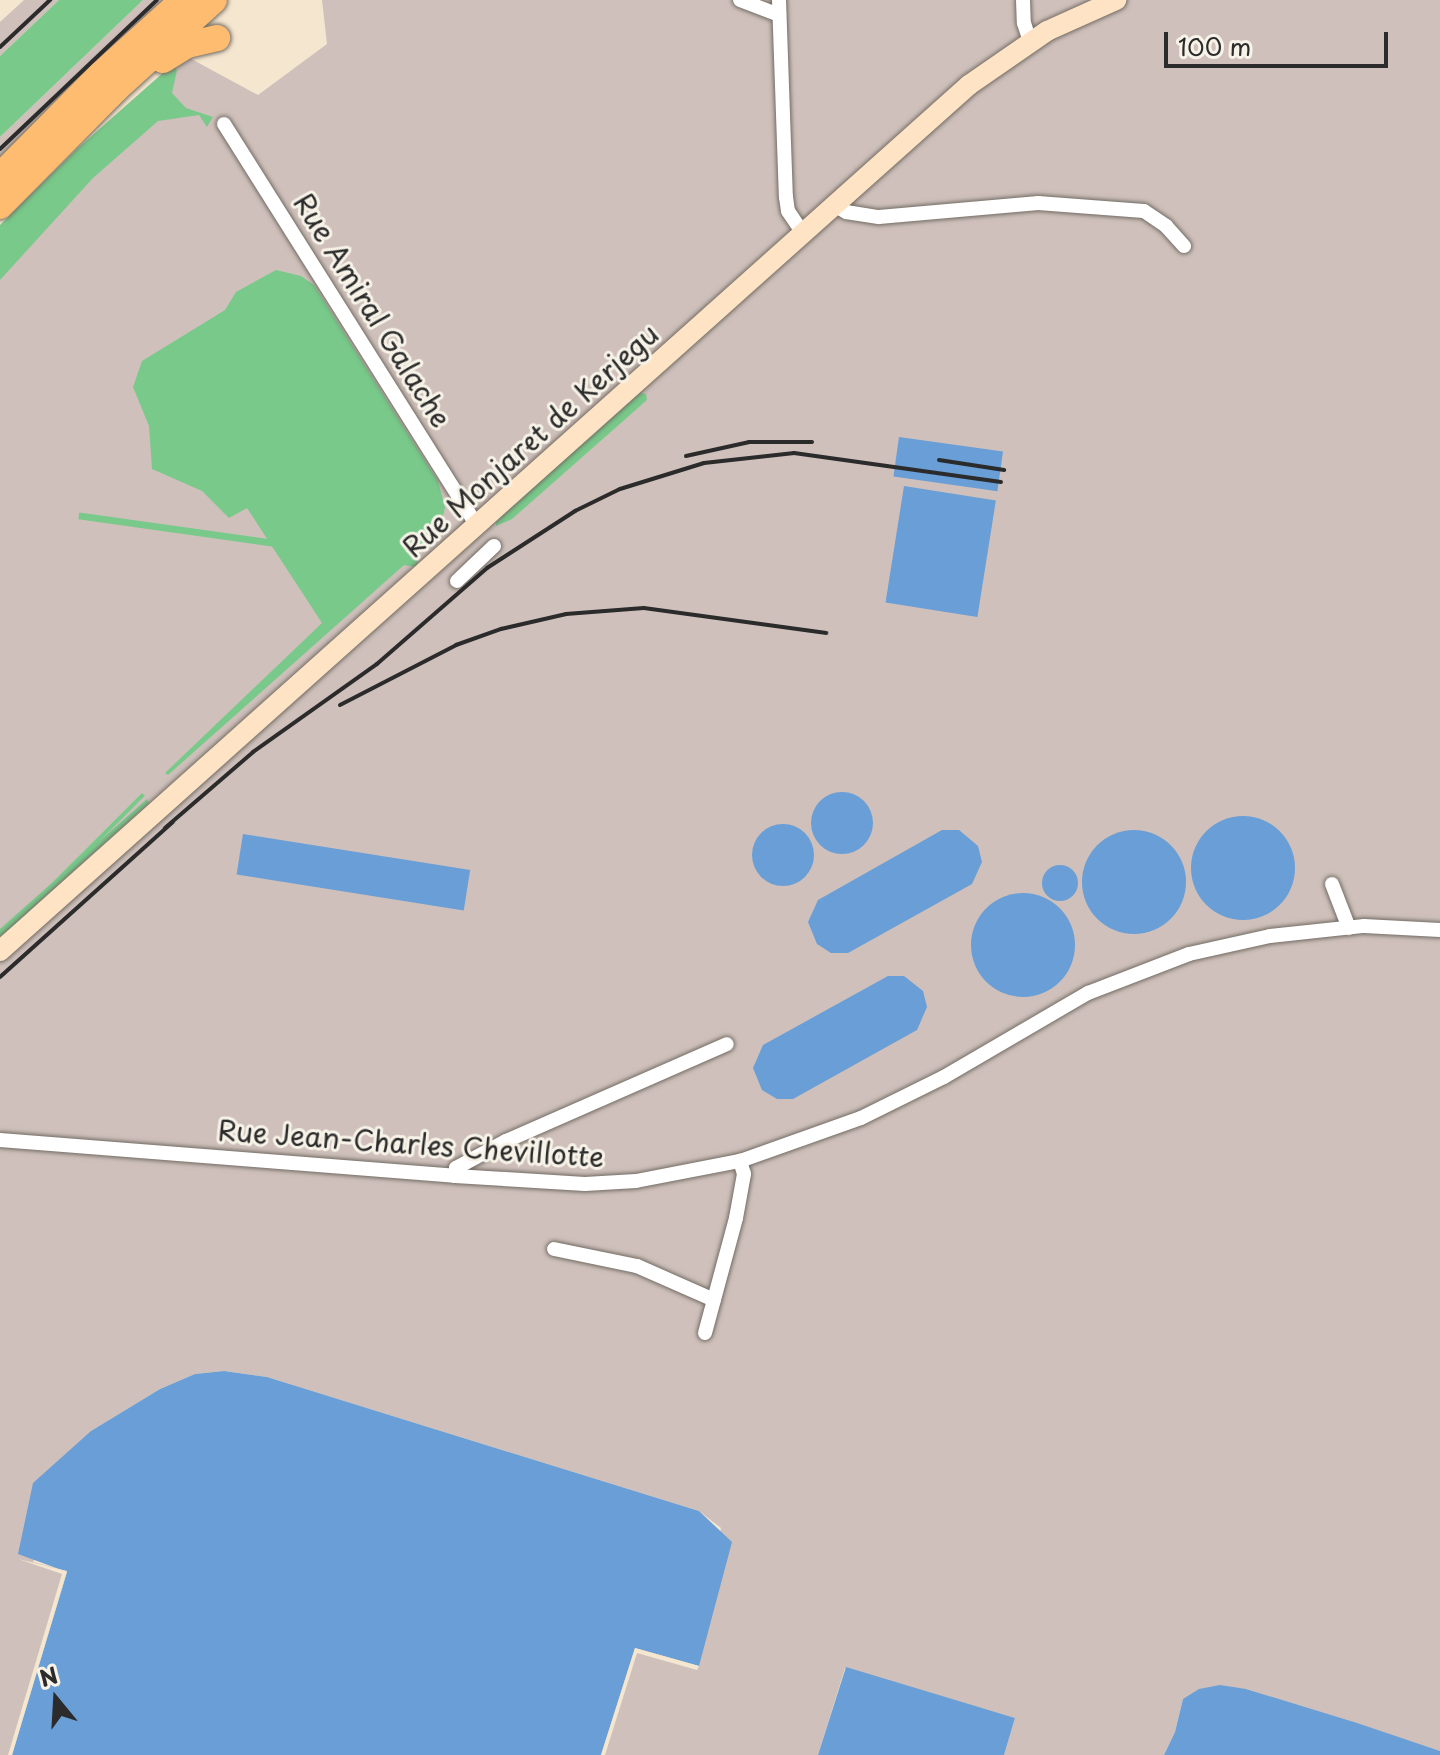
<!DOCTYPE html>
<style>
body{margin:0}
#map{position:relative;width:1440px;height:1755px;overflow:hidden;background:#f5e6cf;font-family:"Playpen Sans",sans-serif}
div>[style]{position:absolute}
.industrial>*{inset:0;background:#cfc0bb}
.green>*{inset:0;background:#78c98a;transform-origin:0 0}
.water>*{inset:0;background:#699ed6;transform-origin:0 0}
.round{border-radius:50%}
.pier>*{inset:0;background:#f5e6cf}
.roads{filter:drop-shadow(0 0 2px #726c64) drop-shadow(0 0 2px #726c64)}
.street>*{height:14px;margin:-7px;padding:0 7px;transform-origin:7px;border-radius:7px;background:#fff}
.secondary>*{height:20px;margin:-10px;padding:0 10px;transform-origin:10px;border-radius:10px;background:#fee4c5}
.highway>*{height:26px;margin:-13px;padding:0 13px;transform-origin:13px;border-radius:13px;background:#fdbc6f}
.rail>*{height:4px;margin:-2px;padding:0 2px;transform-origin:2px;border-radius:2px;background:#2b2b2b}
span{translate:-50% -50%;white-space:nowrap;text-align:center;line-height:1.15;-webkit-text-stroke:6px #f7f3e8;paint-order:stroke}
.street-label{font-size:28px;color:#2b2b2b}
.north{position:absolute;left:16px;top:1659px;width:80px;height:80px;-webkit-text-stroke:6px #f7f3e8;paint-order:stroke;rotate:342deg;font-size:22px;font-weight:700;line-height:32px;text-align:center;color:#2b2b2b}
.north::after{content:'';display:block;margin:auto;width:28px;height:36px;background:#2b2b2b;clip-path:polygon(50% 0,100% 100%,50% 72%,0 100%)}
.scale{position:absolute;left:1164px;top:32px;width:224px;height:36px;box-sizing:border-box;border:4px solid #2b2b2b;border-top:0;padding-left:10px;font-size:24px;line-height:28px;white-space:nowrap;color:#2b2b2b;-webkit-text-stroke:6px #f7f3e8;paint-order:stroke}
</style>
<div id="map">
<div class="industrial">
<div style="clip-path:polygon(24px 0,59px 0,0 56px,0 22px)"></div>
<div style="clip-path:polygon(143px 0,167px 0,0 160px,0 137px)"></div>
<div style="clip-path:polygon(322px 0,1440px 0,1440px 1751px,1246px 1689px,1183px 1699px,1175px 1732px,1164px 1755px,1004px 1755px,1015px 1718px,845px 1668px,818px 1755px,601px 1755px,635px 1648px,698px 1666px,721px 1528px,699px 1511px,267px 1377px,224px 1371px,195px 1374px,160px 1389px,91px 1431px,33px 1562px,67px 1571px,12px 1755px,0 1755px,0 232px,184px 55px,258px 95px,327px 44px)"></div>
</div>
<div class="green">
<div style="clip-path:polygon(59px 0,143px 0,0 137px,0 56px)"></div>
<div style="clip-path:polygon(173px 64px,177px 70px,172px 93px,186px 108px,213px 117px,207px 127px,199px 115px,158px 121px,93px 178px,0 280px,0 225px,78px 148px)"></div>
<div style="clip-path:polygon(276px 270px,301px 276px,314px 285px,438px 481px,445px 507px,440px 533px,168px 775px,165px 773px,322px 623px,247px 508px,229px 518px,202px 491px,152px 469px,149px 426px,133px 387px,142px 361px,225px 310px,236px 292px)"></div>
<div style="clip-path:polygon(640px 393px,646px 394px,647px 400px,512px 519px,496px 526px,496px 522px,529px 491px)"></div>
<div style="left:418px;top:560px;width:7px;height:342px;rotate:98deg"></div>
<div style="left:142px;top:793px;width:4px;height:191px;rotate:45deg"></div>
<div style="clip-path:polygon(147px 799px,149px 803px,0 937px,0 929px)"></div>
</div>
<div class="water">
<div style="left:899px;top:437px;width:105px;height:40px;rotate:8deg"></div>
<div style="left:904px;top:486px;width:93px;height:118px;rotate:9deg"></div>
<div class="round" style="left:811px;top:792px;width:62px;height:62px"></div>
<div class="round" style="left:1191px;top:816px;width:104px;height:104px"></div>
<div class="round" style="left:752px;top:824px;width:62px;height:62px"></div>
<div class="round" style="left:1082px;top:830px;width:104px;height:104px"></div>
<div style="clip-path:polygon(942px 830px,959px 830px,978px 846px,982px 862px,972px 884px,848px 953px,831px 953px,817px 944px,808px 922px,818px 900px)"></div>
<div style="left:243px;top:834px;width:230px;height:41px;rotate:9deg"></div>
<div class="round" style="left:1042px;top:865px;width:36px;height:36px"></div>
<div class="round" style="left:971px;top:893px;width:104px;height:104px"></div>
<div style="clip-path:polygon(888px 976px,904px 976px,923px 991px,927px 1007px,917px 1030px,793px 1099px,777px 1099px,762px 1090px,753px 1068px,763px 1045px)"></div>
<div style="clip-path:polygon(224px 1371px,267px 1377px,699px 1511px,732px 1542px,699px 1666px,635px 1648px,601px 1755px,12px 1755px,67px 1572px,18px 1554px,33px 1483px,91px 1431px,160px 1389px,195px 1374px)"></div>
<div style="clip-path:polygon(846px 1667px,1015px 1718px,1004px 1755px,818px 1755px)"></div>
<div style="clip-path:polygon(1220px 1685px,1246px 1689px,1357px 1723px,1440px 1751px,1440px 1755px,1164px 1755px,1175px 1732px,1183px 1699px,1199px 1689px)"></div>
</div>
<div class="pier">
<div style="clip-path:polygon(18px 1559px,67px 1571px,12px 1755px,8px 1755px,62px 1574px)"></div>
<div style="clip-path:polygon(635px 1648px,699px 1666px,697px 1670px,637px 1653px,605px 1755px,601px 1755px)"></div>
</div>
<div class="roads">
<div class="street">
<div style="left:740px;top:0;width:42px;rotate:21deg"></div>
<div style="left:779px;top:0;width:197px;rotate:88deg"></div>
<div style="left:786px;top:197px;width:14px;rotate:82deg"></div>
<div style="left:788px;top:211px;width:27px;rotate:56deg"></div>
<div style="left:1023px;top:0;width:23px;rotate:88deg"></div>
<div style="left:1024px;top:23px;width:19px;rotate:72deg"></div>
<div style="left:224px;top:124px;width:474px;rotate:57.8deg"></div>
<div style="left:834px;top:205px;width:14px;rotate:30deg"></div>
<div style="left:846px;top:212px;width:33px;rotate:9deg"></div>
<div style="left:879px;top:217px;width:160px;rotate:-5deg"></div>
<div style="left:1038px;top:203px;width:106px;rotate:4.3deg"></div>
<div style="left:1144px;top:211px;width:27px;rotate:34deg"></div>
<div style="left:1166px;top:226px;width:27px;rotate:48deg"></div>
<div style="left:457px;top:581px;width:51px;rotate:-43.4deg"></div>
<div style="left:1332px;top:884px;width:47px;rotate:68.9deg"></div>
<div style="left:0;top:1140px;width:456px;rotate:4.5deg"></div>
<div style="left:455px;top:1176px;width:130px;rotate:3.5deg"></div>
<div style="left:585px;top:1184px;width:51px;rotate:-3.4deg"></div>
<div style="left:636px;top:1181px;width:106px;rotate:-10.9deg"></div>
<div style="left:740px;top:1161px;width:128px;rotate:-19.6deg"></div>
<div style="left:861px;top:1118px;width:93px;rotate:-26.3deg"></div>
<div style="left:944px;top:1077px;width:167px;rotate:-30.3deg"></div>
<div style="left:1088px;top:993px;width:108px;rotate:-21.1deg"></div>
<div style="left:1189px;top:954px;width:83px;rotate:-12.5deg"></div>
<div style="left:1270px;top:936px;width:95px;rotate:-6.1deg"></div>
<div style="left:1364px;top:926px;width:76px;rotate:3deg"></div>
<div style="left:455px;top:1176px;width:8px;rotate:-83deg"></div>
<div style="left:456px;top:1168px;width:57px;rotate:-28.4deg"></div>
<div style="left:506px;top:1141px;width:241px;rotate:-23.7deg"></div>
<div style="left:554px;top:1249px;width:85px;rotate:11.6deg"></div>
<div style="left:637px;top:1266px;width:84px;rotate:23.8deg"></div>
<div style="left:705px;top:1333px;width:119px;rotate:-74.9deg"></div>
<div style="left:736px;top:1218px;width:45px;rotate:-79.7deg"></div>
<div style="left:744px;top:1174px;width:14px;rotate:-107deg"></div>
</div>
<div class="secondary">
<div style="left:0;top:951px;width:1300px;rotate:-41.79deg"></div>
<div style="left:969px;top:85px;width:95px;rotate:-34.7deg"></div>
<div style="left:1047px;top:31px;width:76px;rotate:-24.2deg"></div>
</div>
<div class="highway">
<div style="left:163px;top:60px;width:28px;rotate:-32deg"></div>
<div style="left:187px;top:45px;width:31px;rotate:-13deg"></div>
<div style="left:0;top:176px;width:144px;rotate:-45.3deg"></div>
<div style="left:101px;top:74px;width:110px;rotate:-42.1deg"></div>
<div style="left:0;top:206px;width:165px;rotate:-45.2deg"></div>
<div style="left:116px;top:89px;width:132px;rotate:-42.2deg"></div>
</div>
</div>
<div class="rail">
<div style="left:0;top:47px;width:69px;rotate:-43.2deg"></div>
<div style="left:0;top:149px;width:216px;rotate:-43.5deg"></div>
<div style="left:686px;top:456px;width:65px;rotate:-12.5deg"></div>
<div style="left:749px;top:442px;width:63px"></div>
<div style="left:939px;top:460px;width:66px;rotate:8.7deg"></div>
<div style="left:340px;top:705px;width:131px;rotate:-27.3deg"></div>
<div style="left:456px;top:645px;width:48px;rotate:-19.6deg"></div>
<div style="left:501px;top:629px;width:67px;rotate:-13deg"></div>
<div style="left:566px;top:614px;width:78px;rotate:-4.4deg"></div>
<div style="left:644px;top:608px;width:184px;rotate:7.8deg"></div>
<div style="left:165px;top:828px;width:116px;rotate:-40.8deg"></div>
<div style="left:253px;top:752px;width:152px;rotate:-35.4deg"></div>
<div style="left:377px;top:664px;width:146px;rotate:-41.1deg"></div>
<div style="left:487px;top:568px;width:105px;rotate:-32.9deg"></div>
<div style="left:575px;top:511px;width:50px;rotate:-26.1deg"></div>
<div style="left:620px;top:489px;width:88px;rotate:-17.2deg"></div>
<div style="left:704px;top:463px;width:91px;rotate:-6.3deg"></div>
<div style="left:794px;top:453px;width:209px;rotate:8deg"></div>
<div style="left:0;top:977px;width:232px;rotate:-41.9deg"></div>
</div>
<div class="street-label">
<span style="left:373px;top:310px;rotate:58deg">Rue Amiral Galache</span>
<span style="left:530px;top:440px;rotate:-42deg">Rue Monjaret de Kerjegu</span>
<span style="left:411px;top:1143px;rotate:4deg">Rue Jean-Charles Chevillotte</span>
</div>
<div class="north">N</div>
<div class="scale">100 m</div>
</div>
